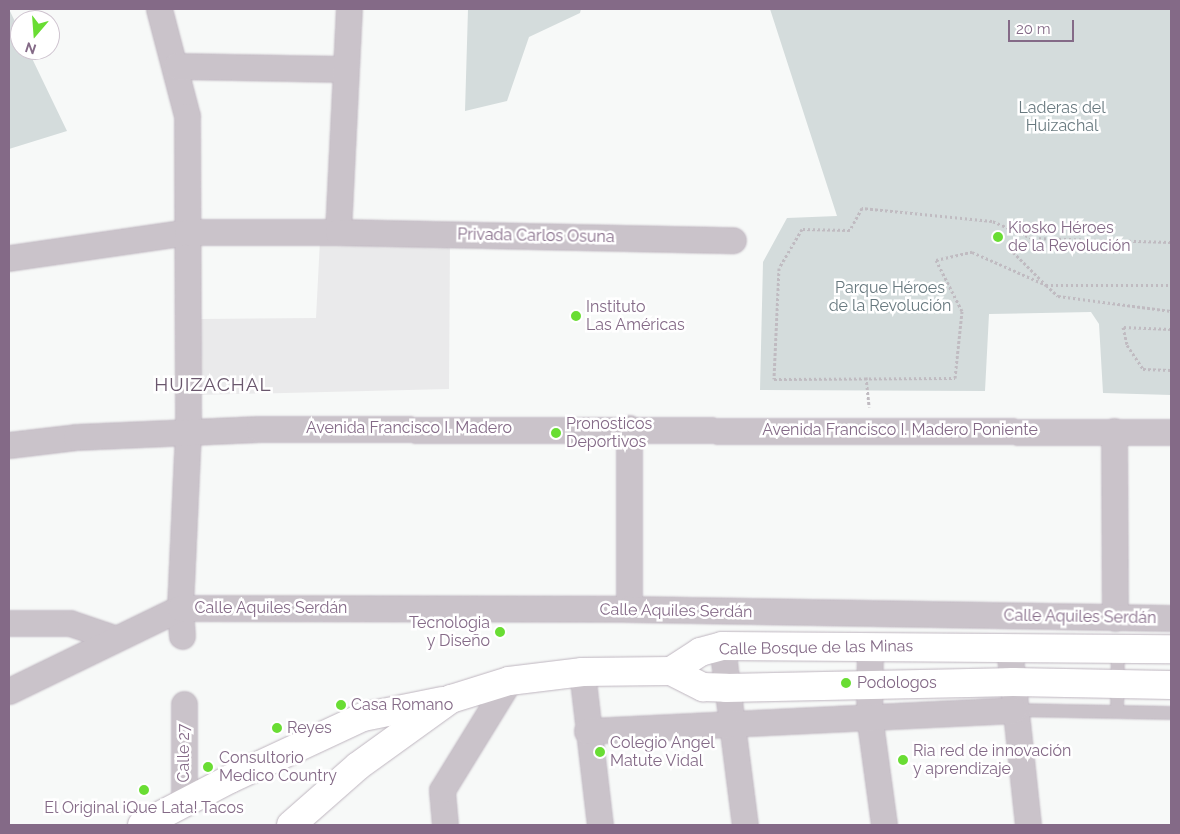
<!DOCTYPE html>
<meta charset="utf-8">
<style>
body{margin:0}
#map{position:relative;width:1180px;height:834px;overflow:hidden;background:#f7f9f8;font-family:Raleway,sans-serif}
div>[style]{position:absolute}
.built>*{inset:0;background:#eaeaeb}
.green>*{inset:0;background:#d4dcdc}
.path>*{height:3px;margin-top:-1.5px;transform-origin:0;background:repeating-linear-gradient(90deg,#c0bbc1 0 2.5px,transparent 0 5px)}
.roads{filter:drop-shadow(0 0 1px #beb5bf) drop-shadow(0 0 1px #beb5bf)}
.lane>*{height:12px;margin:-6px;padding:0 6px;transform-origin:6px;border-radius:6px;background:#cac3ca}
.street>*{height:25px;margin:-12.5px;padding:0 12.5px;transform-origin:12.5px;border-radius:12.5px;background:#cac3ca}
.secondary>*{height:28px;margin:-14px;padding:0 14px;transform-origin:14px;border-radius:14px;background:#fff}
.dots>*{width:14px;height:14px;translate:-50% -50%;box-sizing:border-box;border:2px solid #fff;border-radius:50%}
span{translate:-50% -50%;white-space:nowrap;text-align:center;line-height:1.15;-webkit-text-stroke:5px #fff;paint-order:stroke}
.park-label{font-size:16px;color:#68797f}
.poi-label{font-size:16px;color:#846a87}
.left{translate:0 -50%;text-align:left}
.right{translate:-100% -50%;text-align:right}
.street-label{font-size:16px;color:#846a87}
.quarter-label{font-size:19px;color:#6a576d;letter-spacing:1px}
.frame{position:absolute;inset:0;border:10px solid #846a87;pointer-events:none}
.north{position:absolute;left:10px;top:10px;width:50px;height:50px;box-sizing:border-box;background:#fff;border:1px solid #cec3cf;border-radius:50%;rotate:198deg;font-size:14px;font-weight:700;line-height:20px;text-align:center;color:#846a87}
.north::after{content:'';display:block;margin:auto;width:18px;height:22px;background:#69dd33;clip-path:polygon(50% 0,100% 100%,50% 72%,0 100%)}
.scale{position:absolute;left:1008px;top:20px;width:66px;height:22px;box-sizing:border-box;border:2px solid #846a87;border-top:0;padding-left:6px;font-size:15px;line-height:18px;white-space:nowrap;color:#846a87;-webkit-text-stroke:4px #fff;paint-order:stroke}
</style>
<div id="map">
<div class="built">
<div style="clip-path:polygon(320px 240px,450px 241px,449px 389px,197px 395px,200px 319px,316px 318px)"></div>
</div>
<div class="green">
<div style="clip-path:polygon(9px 9px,20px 32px,20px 50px,28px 50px,67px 131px,9px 149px)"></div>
<div style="clip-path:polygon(468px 9px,581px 9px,580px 13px,529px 37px,507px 101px,465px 111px)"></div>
<div style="clip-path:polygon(770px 9px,1171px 9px,1171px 395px,1103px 393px,1099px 324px,1091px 312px,989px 314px,985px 391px,760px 390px,763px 262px,787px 218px,837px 216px)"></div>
</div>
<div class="path">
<div style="left:1032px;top:238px;width:24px;rotate:144deg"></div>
<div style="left:1013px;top:252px;width:47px;rotate:45deg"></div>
<div style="left:1046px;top:285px;width:125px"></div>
<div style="left:1171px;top:242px;width:139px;rotate:-178.4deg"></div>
<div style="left:1032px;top:238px;width:43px;rotate:-157deg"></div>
<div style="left:992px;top:221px;width:131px;rotate:-174.3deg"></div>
<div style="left:862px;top:208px;width:25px;rotate:119deg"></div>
<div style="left:850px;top:230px;width:48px;rotate:-178.8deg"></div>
<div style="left:802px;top:229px;width:45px;rotate:120.5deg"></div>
<div style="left:779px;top:268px;width:111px;rotate:92.6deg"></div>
<div style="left:774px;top:379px;width:181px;rotate:-0.3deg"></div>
<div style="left:955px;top:378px;width:67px;rotate:-84deg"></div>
<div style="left:962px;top:311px;width:57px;rotate:-117deg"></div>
<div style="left:936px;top:260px;width:37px;rotate:-13deg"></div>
<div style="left:972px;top:252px;width:81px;rotate:24deg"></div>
<div style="left:1046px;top:285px;width:16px;rotate:43deg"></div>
<div style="left:1058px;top:296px;width:114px;rotate:7.6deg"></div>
<div style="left:1171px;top:329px;width:48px;rotate:-177.6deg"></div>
<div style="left:1123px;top:327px;width:18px;rotate:77deg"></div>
<div style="left:1127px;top:345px;width:29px;rotate:56deg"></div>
<div style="left:1143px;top:369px;width:28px;rotate:2deg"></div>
<div style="left:866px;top:377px;width:30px;rotate:84deg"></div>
</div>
<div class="roads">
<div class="lane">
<div style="left:1013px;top:710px;width:158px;rotate:1.1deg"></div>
<div style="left:1117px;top:712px;width:63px;rotate:-89.1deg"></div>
</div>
<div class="street">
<div style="left:159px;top:9px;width:111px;rotate:75.3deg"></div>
<div style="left:187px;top:116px;width:315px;rotate:89.8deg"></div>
<div style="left:188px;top:431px;width:177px;rotate:92.6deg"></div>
<div style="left:180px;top:608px;width:28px;rotate:86deg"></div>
<div style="left:176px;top:66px;width:169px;rotate:1deg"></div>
<div style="left:338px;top:232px;width:223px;rotate:-87.2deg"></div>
<div style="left:9px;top:258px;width:180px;rotate:-8.3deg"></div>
<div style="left:187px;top:232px;width:151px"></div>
<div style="left:338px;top:232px;width:395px;rotate:1.2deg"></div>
<div style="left:629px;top:428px;width:181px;rotate:90deg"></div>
<div style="left:1114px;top:431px;width:187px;rotate:89.7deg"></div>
<div style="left:9px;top:445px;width:67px;rotate:-6.8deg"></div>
<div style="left:76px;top:437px;width:183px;rotate:-2.5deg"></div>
<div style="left:259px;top:429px;width:912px;rotate:0.19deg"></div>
<div style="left:9px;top:623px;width:61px"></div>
<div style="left:70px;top:623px;width:46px;rotate:18.8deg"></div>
<div style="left:722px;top:646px;width:180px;rotate:82.7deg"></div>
<div style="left:870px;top:646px;width:69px;rotate:90.8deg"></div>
<div style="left:869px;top:715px;width:111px;rotate:82.2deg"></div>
<div style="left:1009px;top:647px;width:179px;rotate:83.9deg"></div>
<div style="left:582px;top:672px;width:154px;rotate:83.3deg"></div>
<div style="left:9px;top:691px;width:190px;rotate:-25.9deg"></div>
<div style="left:180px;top:608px;width:449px;rotate:0.1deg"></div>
<div style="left:629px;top:609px;width:542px;rotate:0.95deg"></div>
<div style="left:184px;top:704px;width:99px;rotate:90deg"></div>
<div style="left:587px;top:731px;width:427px;rotate:-2.8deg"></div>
<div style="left:445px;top:825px;width:35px;rotate:-95deg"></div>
<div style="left:442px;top:790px;width:128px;rotate:-58.4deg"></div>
</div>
<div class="secondary">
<div style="left:671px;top:671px;width:35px;rotate:-33deg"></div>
<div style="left:700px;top:652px;width:23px;rotate:-15deg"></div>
<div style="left:722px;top:646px;width:449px;rotate:0.4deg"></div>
<div style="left:142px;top:825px;width:99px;rotate:-27.6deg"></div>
<div style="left:230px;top:779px;width:147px;rotate:-25deg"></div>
<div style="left:363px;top:717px;width:81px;rotate:-11.4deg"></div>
<div style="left:291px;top:825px;width:89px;rotate:-41.4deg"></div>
<div style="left:358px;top:766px;width:115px;rotate:-35.8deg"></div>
<div style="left:451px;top:699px;width:61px;rotate:-17.2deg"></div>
<div style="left:509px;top:681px;width:74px;rotate:-7deg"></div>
<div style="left:582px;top:672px;width:89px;rotate:-0.6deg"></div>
<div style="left:671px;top:671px;width:36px;rotate:27deg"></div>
<div style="left:703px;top:687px;width:23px;rotate:2deg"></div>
<div style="left:726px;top:688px;width:287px;rotate:-1.2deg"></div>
<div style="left:1013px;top:682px;width:158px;rotate:1.1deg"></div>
</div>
</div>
<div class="dots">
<div style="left:998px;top:237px;background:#69dd33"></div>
<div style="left:576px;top:316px;background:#69dd33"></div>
<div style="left:556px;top:433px;background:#69dd33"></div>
<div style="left:500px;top:632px;background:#69dd33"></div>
<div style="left:846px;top:683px;background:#69dd33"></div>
<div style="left:341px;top:705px;background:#69dd33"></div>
<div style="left:277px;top:728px;background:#69dd33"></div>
<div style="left:600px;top:752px;background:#69dd33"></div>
<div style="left:903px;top:760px;background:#69dd33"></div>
<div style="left:208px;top:767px;background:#69dd33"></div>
<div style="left:144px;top:790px;background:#69dd33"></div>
</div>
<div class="park-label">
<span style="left:1062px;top:117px">Laderas del<br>Huizachal</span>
<span style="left:890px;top:297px">Parque Héroes<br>de la Revolución</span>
</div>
<div class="poi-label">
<span class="left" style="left:1008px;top:237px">Kiosko Héroes<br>de la Revolución</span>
<span class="left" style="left:586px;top:316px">Instituto<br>Las Américas</span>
<span class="left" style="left:566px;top:433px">Pronosticos<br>Deportivos</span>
<span class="right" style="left:490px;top:632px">Tecnologia<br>y Diseño</span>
<span class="left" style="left:857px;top:683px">Podologos</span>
<span class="left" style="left:351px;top:705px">Casa Romano</span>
<span class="left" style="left:287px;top:728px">Reyes</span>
<span class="left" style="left:610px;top:752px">Colegio Angel<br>Matute Vidal</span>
<span class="left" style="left:913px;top:760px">Ria red de innovación<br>y aprendizaje</span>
<span class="left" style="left:219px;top:767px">Consultorio<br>Medico Country</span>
<span style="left:144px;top:808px">El Original ¡Que Lata! Tacos</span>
</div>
<div class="street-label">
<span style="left:536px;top:236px;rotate:1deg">Privada Carlos Osuna</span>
<span style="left:409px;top:428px">Avenida Francisco I. Madero</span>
<span style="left:900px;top:430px">Avenida Francisco I. Madero Poniente</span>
<span style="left:271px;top:608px">Calle Aquiles Serdán</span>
<span style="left:676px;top:611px;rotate:1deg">Calle Aquiles Serdán</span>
<span style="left:1080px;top:617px;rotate:1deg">Calle Aquiles Serdán</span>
<span style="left:816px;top:648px;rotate:-1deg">Calle Bosque de las Minas</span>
<span style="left:184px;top:753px;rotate:-90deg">Calle 27</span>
</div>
<div class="quarter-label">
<span style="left:213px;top:385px">HUIZACHAL</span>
</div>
<div class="frame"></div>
<div class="north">N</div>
<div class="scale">20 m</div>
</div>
